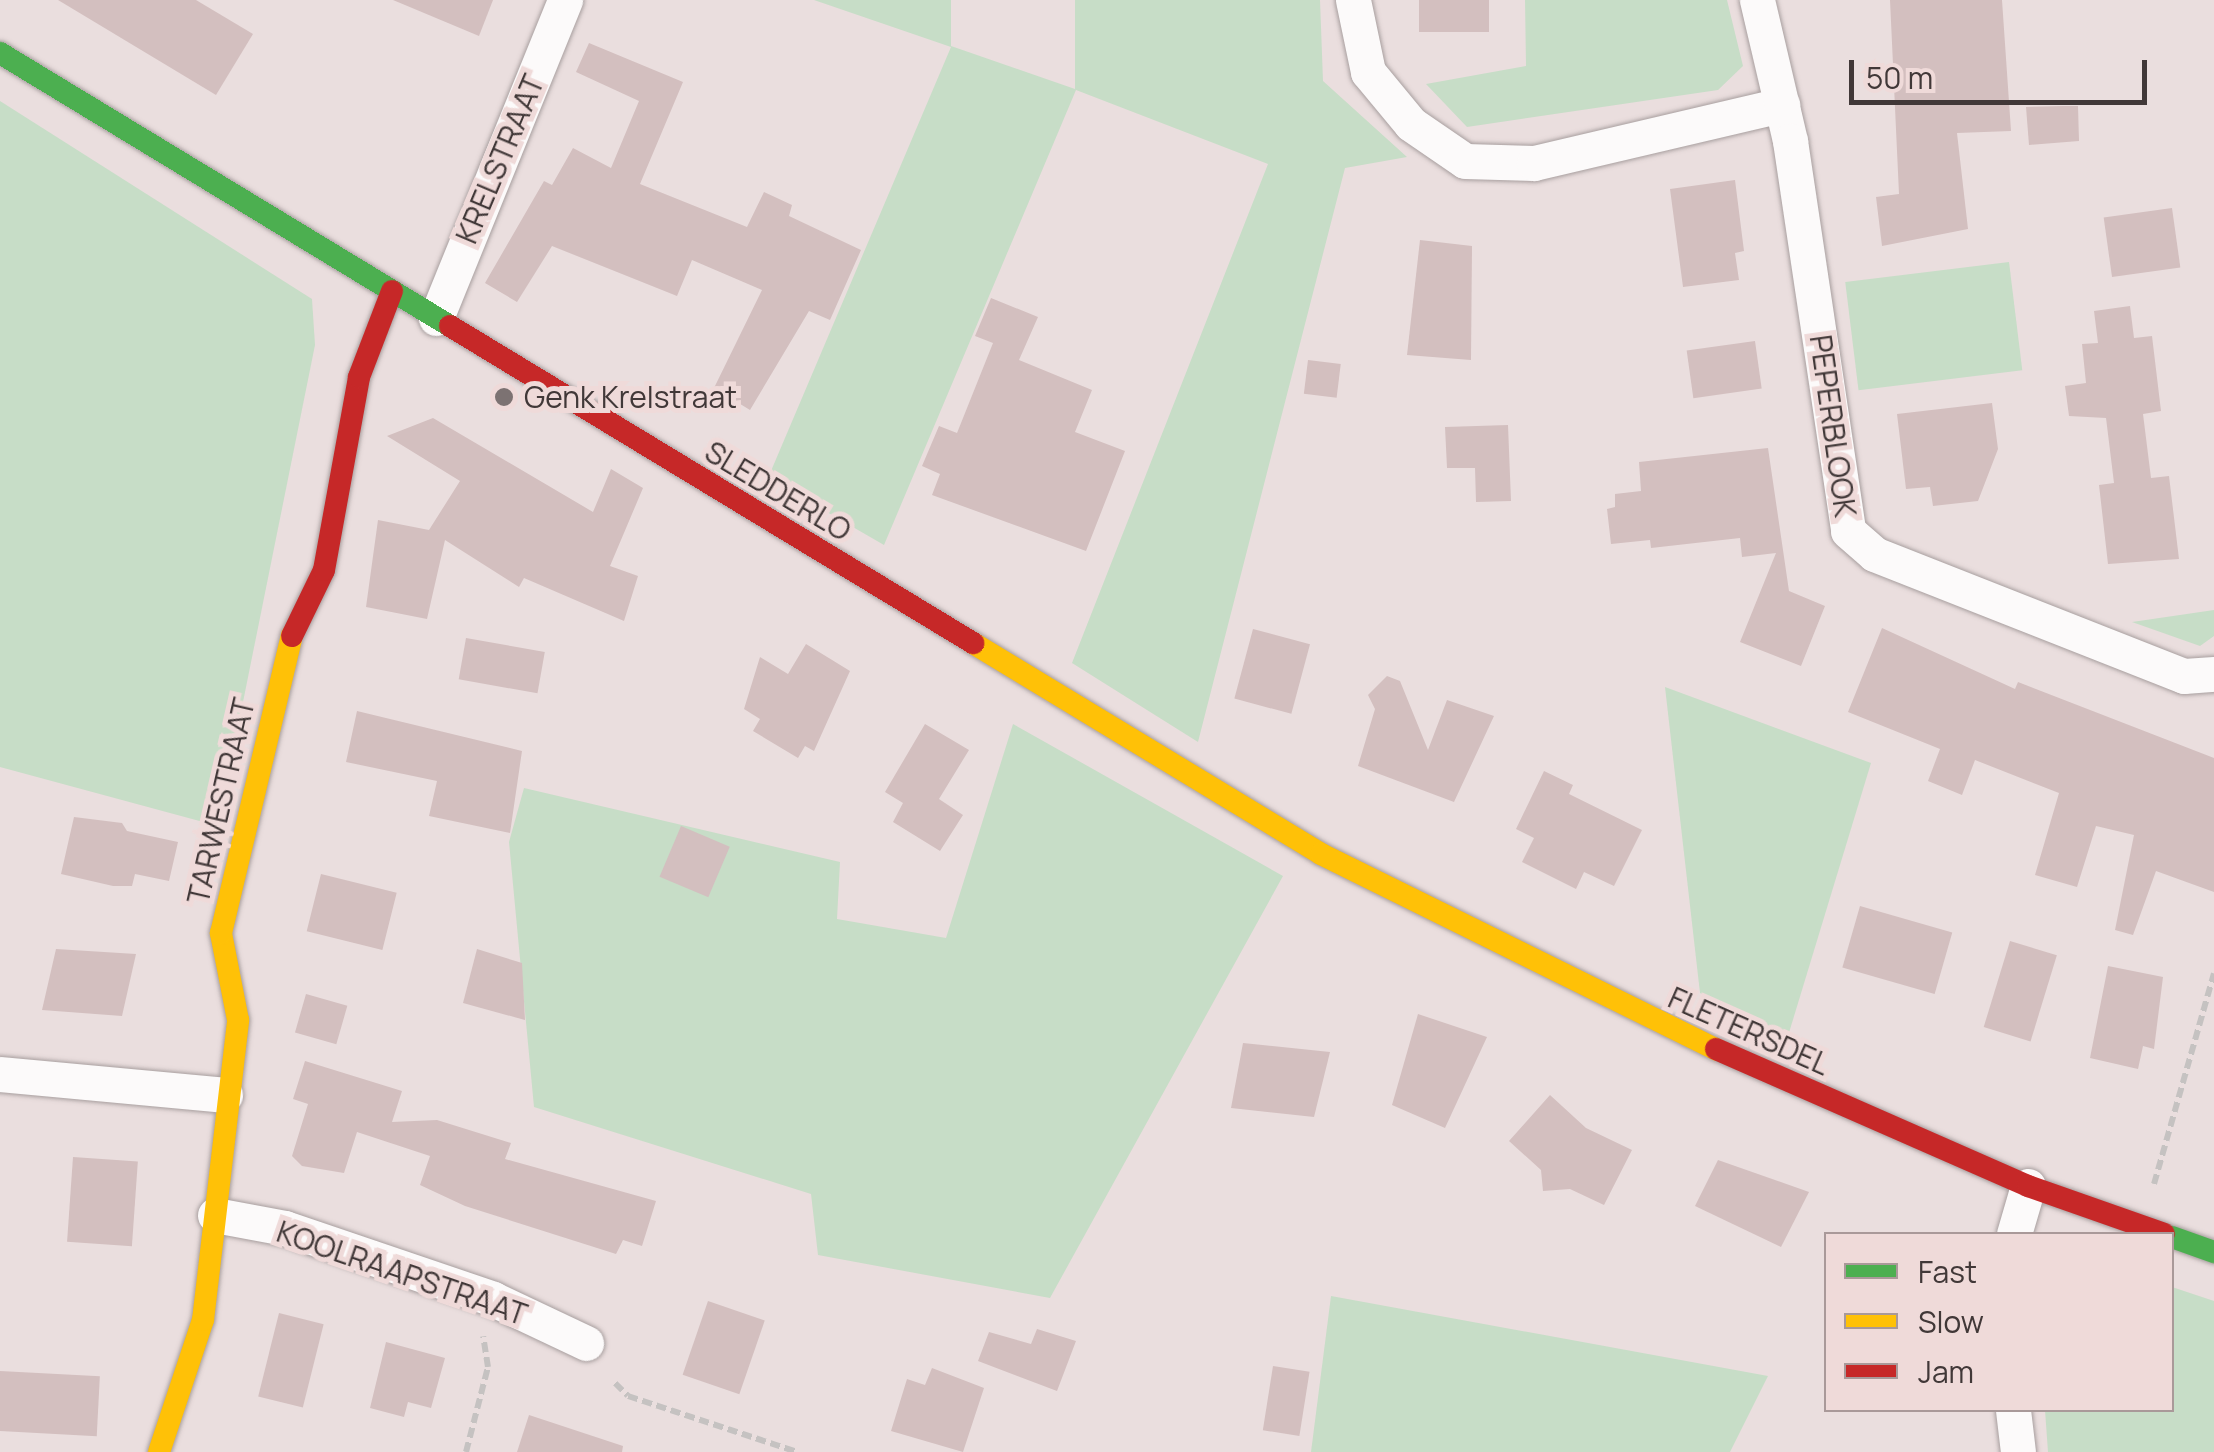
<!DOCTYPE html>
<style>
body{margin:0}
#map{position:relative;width:2214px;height:1452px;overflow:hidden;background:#eadede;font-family:Manrope,sans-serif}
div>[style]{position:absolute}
.green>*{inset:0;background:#c7ddc7;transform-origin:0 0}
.building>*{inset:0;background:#d3bfbf;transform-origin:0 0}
.path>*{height:6px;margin-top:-3px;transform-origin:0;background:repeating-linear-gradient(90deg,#c5c2c1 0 10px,transparent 0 15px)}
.roads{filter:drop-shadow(0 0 2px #a89f9f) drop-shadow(0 0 2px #a89f9f)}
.street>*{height:35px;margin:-17.5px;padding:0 17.5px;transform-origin:17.5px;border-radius:17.5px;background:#fcfafa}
.fast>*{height:22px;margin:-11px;padding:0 11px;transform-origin:11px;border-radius:11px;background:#4caf50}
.slow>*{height:22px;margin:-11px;padding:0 11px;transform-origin:11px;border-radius:11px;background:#ffc107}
.jam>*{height:22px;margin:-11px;padding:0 11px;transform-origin:11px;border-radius:11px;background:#c62828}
.dots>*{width:28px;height:28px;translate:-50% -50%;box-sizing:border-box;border:5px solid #efdad9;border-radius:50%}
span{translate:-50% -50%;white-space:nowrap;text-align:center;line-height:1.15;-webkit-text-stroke:10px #efdad9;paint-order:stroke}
.street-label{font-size:30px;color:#413838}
.poi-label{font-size:30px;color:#413838}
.left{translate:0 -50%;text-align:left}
.legend{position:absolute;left:1824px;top:1232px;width:350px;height:180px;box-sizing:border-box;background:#efdad9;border:2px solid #a99999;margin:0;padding:12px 18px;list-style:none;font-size:30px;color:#413838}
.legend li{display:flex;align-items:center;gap:20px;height:50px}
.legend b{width:50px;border:2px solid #a99999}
.scale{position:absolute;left:1849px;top:60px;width:298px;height:45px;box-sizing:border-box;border:5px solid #413838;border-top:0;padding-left:12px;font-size:30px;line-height:35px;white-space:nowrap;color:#413838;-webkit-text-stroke:8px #efdad9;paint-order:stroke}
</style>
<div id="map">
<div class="green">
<div style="clip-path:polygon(814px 0,951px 0,951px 46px,1075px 89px,1075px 0,1320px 0,1323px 81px,1407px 157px,1345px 168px,1198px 742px,1072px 663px,1268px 164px,1076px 90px,884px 545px,768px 478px,951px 47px)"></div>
<div style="clip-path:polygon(1525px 0,1727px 0,1743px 66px,1718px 90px,1467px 127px,1426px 84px,1526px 66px)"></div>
<div style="clip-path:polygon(0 101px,312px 299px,315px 345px,218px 826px,0 767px)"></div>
<div style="left:2009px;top:262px;width:109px;height:165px;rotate:83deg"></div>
<div style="clip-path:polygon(2214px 610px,2214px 636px,2200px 646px,2132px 622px)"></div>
<div style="clip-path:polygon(1665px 687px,1871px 763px,1788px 1036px,1700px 993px)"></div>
<div style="clip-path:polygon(1013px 724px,1283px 876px,1050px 1298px,818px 1255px,811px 1194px,534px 1107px,509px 842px,524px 788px,840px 862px,837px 919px,946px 938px)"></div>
<div style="clip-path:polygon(2172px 1287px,2214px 1301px,2214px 1452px,2048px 1452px,2045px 1410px,2172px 1410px)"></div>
<div style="clip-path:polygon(1331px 1296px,1768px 1376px,1730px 1452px,1311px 1452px)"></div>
</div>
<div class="building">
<div style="clip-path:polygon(58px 0,196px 0,253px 34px,216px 95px)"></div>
<div style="clip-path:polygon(393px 0,493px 0,479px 36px)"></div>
<div style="left:1419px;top:0;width:70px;height:32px"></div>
<div style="clip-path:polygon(1890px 0,2002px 0,2011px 131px,1957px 133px,1968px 229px,1882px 246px,1876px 197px,1899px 194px)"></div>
<div style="clip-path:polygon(589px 43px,683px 82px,640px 184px,747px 227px,764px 192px,792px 205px,789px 216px,861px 250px,830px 320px,809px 311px,750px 410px,714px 388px,762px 290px,692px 260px,677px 296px,552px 246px,517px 302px,485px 283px,544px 181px,552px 185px,573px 148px,611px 168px,639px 101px,576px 72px)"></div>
<div style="clip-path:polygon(2063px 106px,2078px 106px,2079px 141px,2029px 145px,2026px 107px)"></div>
<div style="clip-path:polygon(1735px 180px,1744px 251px,1735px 253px,1739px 280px,1683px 287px,1670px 189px)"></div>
<div style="left:2172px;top:208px;width:60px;height:69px;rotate:82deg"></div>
<div style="clip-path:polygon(1420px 240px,1472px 246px,1471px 360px,1407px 355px)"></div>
<div style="clip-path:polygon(991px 298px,1038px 317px,1019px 360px,1092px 390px,1075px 432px,1125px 451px,1086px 551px,932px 495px,940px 474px,922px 466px,939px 426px,957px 433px,993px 343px,975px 336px)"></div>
<div style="clip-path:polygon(2130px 306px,2134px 338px,2152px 336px,2161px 411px,2143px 414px,2151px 478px,2169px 476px,2179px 559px,2108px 564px,2099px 485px,2114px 483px,2106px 418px,2069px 416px,2065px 386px,2086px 383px,2082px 344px,2098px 343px,2094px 311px)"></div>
<div style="left:1755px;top:341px;width:48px;height:69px;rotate:82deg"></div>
<div style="left:1308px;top:360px;width:33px;height:34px;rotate:7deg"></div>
<div style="clip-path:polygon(1992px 403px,1998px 449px,1978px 501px,1933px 506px,1930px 487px,1906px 489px,1897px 414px)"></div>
<div style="clip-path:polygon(433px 418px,593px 512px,611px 469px,643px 488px,610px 566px,638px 576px,624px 621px,524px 578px,519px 587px,445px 540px,427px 619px,366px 607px,378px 520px,429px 530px,460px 481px,387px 436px)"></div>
<div style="clip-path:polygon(1508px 425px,1511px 501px,1476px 502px,1475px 468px,1447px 468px,1445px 427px)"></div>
<div style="clip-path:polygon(1768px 448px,1789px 591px,1825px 606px,1801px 666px,1740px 642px,1776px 553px,1742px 557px,1740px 538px,1651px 548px,1650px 540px,1611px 544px,1607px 509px,1615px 507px,1615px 494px,1641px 491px,1639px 462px)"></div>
<div style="clip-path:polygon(1882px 628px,2015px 689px,2018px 682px,2214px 758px,2214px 892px,2156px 871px,2133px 935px,2115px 930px,2134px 835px,2096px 826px,2077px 887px,2035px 875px,2059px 793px,1975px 760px,1962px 795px,1928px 781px,1940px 749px,1848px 712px)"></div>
<div style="left:1253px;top:629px;width:59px;height:72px;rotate:15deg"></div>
<div style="left:466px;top:638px;width:80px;height:42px;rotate:10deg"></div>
<div style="clip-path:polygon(806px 644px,850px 671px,814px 751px,805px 746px,798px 758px,753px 731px,760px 719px,744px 709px,760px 657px,788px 674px)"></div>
<div style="clip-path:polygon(1387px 676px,1400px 681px,1428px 750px,1447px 700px,1494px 716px,1454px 802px,1358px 766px,1375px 709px,1368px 695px)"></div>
<div style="clip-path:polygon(357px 711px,522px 751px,510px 833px,429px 816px,437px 781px,346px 762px)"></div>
<div style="clip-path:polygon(925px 724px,969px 750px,939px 799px,963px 815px,940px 851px,893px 822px,903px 803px,885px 792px)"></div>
<div style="clip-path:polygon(1544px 771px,1573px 785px,1569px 794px,1642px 830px,1614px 886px,1584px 872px,1576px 889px,1522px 862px,1534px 838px,1516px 829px)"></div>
<div style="clip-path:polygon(74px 817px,122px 823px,127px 831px,178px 842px,169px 881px,135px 874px,132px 886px,113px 886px,61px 874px)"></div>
<div style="left:681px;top:826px;width:53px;height:55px;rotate:23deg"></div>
<div style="left:321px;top:874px;width:78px;height:59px;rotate:14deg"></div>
<div style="left:1860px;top:906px;width:96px;height:64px;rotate:16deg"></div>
<div style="left:2010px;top:941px;width:49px;height:90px;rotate:17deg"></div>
<div style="clip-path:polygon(56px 949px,136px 954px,122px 1016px,42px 1010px)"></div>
<div style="clip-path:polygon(477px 949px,522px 963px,525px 1020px,463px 1003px)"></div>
<div style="clip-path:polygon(2108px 966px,2163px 977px,2154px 1049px,2143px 1046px,2138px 1069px,2090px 1058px)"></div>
<div style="left:306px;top:994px;width:43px;height:40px;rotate:16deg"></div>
<div style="clip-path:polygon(1418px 1014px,1487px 1037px,1445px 1128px,1392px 1105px)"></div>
<div style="clip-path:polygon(1243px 1043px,1330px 1052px,1314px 1117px,1231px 1108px)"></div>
<div style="clip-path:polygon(305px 1061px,402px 1091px,392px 1122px,437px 1120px,511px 1143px,505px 1159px,656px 1201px,642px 1246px,623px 1240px,616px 1254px,465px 1206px,420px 1185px,430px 1156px,357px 1132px,344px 1173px,302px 1166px,292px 1156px,308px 1104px,293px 1099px)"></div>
<div style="clip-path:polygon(1550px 1095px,1586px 1128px,1632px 1150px,1604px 1205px,1570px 1189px,1543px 1191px,1541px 1170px,1509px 1141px)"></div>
<div style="left:73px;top:1157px;width:65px;height:85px;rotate:4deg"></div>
<div style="clip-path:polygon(1718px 1160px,1809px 1192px,1781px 1247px,1695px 1206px)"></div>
<div style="left:708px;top:1301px;width:60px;height:78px;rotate:19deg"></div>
<div style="left:279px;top:1313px;width:46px;height:86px;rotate:14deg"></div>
<div style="clip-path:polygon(1037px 1329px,1076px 1341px,1057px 1391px,978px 1361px,989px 1332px,1031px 1344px)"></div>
<div style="clip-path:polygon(386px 1342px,445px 1358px,431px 1408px,408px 1402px,404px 1417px,370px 1408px)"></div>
<div style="left:1273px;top:1366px;width:37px;height:65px;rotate:9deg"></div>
<div style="clip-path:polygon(932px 1368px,984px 1388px,963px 1452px,891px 1431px,907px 1379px,925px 1385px)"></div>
<div style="left:0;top:1371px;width:100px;height:60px;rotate:3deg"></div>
<div style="clip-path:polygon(529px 1415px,623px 1446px,622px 1452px,517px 1452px)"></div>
</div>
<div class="path">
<div style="left:2154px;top:1184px;width:219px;rotate:-74.1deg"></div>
<div style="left:615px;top:1383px;width:18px;rotate:45deg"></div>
<div style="left:628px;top:1396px;width:178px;rotate:18.3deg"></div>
<div style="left:466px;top:1452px;width:88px;rotate:-75.5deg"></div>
<div style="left:488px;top:1367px;width:31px;rotate:-99deg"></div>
</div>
<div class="roads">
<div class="street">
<div style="left:1353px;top:0;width:74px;rotate:78.2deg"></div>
<div style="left:1368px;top:72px;width:67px;rotate:50.4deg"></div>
<div style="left:1411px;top:124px;width:65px;rotate:34.4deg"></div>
<div style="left:1465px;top:161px;width:69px;rotate:1.7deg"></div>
<div style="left:1534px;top:163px;width:255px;rotate:-13.2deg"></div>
<div style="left:1757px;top:0;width:145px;rotate:76.8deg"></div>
<div style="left:1790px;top:141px;width:394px;rotate:81.5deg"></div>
<div style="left:1848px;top:531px;width:35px;rotate:41deg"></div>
<div style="left:1874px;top:554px;width:333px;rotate:21.5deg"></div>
<div style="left:2184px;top:676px;width:30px;rotate:-4deg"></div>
<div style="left:436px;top:318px;width:343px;rotate:-67.9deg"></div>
<div style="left:0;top:1074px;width:226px;rotate:5.3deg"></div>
<div style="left:215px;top:1215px;width:71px;rotate:10.5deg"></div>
<div style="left:285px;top:1228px;width:220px;rotate:18.8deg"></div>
<div style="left:493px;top:1299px;width:103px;rotate:25.3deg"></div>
<div style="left:2014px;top:1234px;width:50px;rotate:-73.7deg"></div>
<div style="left:2013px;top:1410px;width:42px;rotate:83.2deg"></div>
</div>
<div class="fast">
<div style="left:0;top:53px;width:526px;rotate:31.24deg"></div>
<div style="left:2172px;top:1237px;width:45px;rotate:19.7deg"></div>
</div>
<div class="slow">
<div style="left:973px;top:643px;width:407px;rotate:31.2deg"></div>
<div style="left:1321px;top:854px;width:441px;rotate:26.3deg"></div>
<div style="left:159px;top:1452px;width:139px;rotate:-71.6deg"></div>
<div style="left:203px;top:1320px;width:302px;rotate:-83.3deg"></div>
<div style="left:238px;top:1020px;width:89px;rotate:-101.1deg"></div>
<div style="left:221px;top:933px;width:305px;rotate:-76.6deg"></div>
</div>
<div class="jam">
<div style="left:450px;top:326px;width:612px;rotate:31.22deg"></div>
<div style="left:292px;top:636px;width:73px;rotate:-64.1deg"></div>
<div style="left:324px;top:570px;width:196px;rotate:-79.7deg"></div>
<div style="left:359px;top:377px;width:92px;rotate:-69deg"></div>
<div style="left:1716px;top:1049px;width:341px;rotate:23.7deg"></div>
<div style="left:2028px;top:1186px;width:144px;rotate:19.4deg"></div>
</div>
</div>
<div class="dots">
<div style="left:504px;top:397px;background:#7c7272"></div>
</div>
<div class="street-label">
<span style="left:500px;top:159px;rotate:-67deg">KRELSTRAAT</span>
<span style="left:1833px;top:426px;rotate:82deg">PEPERBLOOK</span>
<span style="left:778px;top:491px;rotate:31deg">SLEDDERLO</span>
<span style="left:221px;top:801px;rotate:-77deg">TARWESTRAAT</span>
<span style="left:1749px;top:1031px;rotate:24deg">FLETERSDEL</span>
<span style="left:402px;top:1273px;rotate:19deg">KOOLRAAPSTRAAT</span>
</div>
<div class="poi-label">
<span class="left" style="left:524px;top:397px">Genk Krelstraat</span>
</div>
<ul class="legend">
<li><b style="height:12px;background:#4caf50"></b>Fast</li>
<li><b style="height:12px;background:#ffc107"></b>Slow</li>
<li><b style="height:12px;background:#c62828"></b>Jam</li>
</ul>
<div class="scale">50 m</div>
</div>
